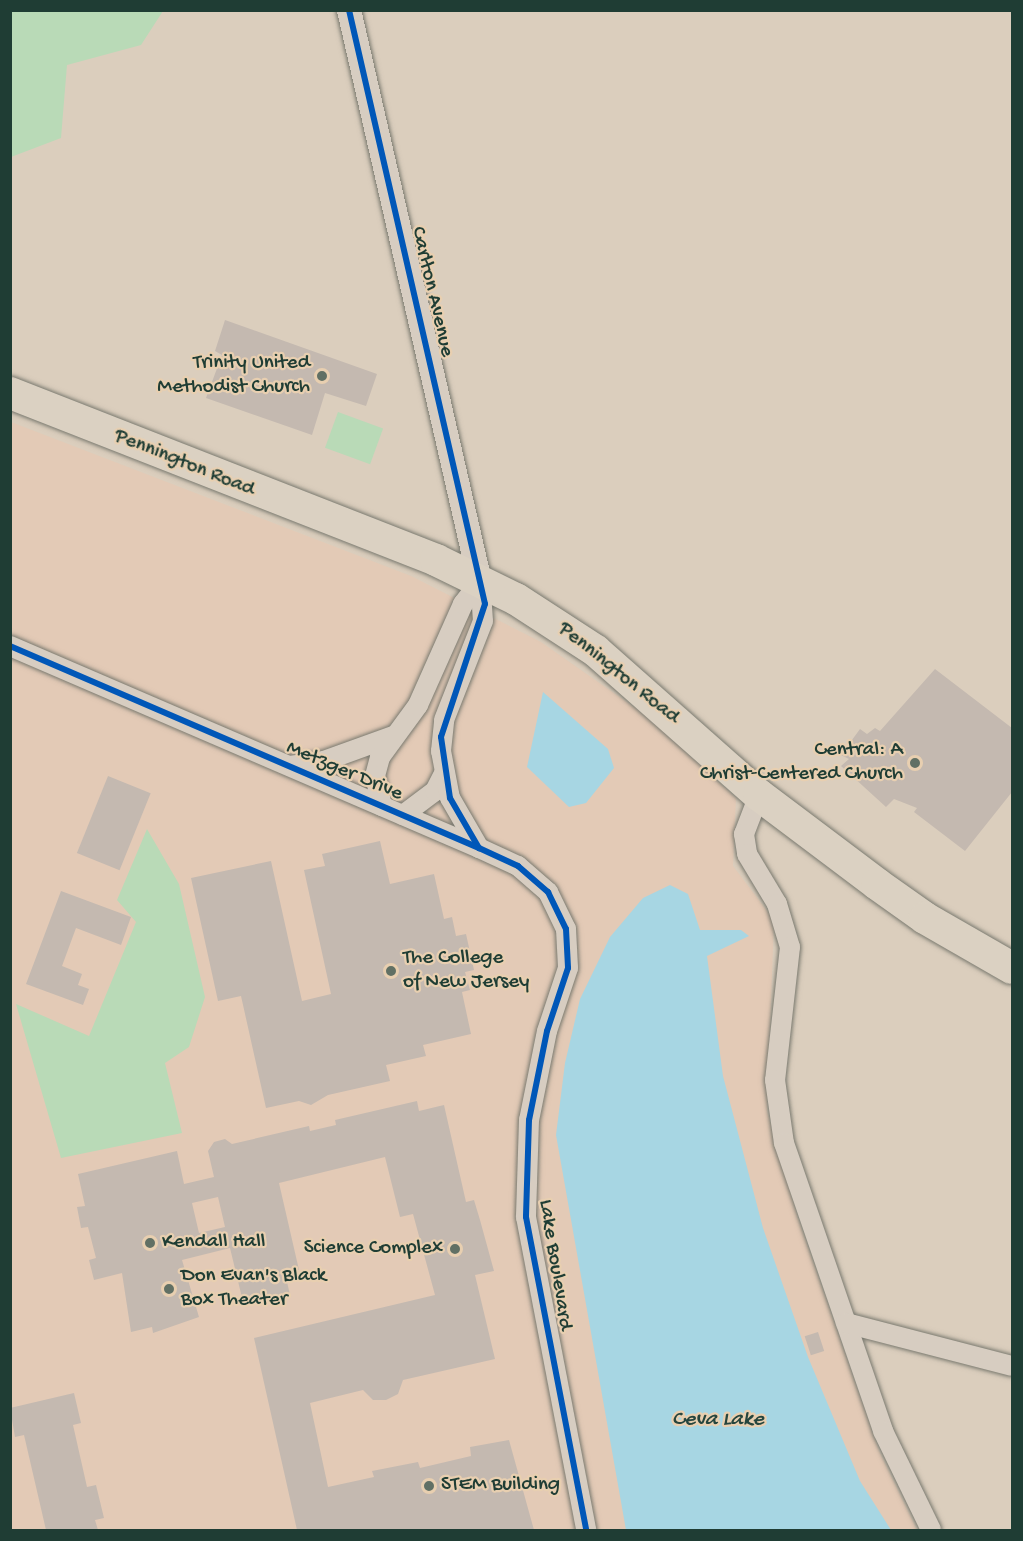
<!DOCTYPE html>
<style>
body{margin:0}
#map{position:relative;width:1023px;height:1541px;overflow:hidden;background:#dbcebd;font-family:"Gochi Hand",sans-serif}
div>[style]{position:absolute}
.built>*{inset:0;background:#e3cab6}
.green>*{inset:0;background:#b9dab7;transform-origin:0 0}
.water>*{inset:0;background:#a7d6e3}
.building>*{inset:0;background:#c4b9b0;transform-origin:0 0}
.roads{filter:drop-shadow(0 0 2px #79796f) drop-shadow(0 0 2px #79796f)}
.minor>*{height:20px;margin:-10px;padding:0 10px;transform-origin:10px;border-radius:10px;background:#d7cdc1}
.tertiary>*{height:24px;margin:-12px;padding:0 12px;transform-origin:12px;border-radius:12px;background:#d7cdc1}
.primary>*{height:32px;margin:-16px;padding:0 16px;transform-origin:16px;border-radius:16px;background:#dbd1c2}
.cycleway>*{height:6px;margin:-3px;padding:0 3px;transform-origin:3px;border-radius:3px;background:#0057b8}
.dots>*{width:16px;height:16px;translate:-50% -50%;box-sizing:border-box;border:3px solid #e8cfb0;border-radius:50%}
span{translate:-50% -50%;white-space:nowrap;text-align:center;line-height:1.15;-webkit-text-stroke:4.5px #e8cfb0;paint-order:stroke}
.street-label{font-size:21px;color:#1f3d34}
.poi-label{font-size:21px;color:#1f3d34}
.right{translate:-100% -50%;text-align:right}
.left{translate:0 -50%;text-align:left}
.water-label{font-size:22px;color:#25453e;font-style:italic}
.frame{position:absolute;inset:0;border:12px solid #1f3d34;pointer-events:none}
</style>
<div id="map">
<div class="built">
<div style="clip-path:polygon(11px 422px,411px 576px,541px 642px,648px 717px,736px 798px,733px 866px,774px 920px,767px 1111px,798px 1219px,879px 1451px,917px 1530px,11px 1530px)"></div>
</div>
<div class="green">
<div style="clip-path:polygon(11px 10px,163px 10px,163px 11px,141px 45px,67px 65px,61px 138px,11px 157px)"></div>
<div style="left:338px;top:412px;width:48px;height:38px;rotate:20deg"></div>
<div style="clip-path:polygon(147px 829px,179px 884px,205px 997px,189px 1047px,165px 1063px,182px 1133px,61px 1158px,16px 1004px,89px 1036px,136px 922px,117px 900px)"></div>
</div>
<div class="water">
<div style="clip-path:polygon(543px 692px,608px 749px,614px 768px,586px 803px,569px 807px,527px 767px)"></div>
<div style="clip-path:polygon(670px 885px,688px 894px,700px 930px,741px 930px,749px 936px,707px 956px,723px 1076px,763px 1228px,808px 1357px,860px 1481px,891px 1530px,626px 1530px,556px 1135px,565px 1063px,580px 999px,610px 937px,643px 898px)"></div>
</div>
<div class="building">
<div style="clip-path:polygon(225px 320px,377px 374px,366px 406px,325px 393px,312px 435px,206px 398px,222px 355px,215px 351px)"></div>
<div style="clip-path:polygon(935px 669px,1012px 728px,1012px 792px,965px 851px,914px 812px,917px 808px,894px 799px,886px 807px,841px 766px,849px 759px,841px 755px,860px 729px,867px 734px,875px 728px,880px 731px)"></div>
<div style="left:108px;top:776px;width:46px;height:83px;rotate:22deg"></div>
<div style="clip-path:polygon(380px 841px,390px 884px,434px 874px,444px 919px,452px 917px,456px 936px,466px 934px,474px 970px,465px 972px,470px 990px,462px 992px,471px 1034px,423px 1045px,426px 1056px,386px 1065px,390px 1081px,328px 1095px,311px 1105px,299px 1101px,266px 1108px,241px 996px,218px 1001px,191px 878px,271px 861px,302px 1001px,331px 994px,304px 870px,325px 866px,322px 854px)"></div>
<div style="clip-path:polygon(61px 891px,131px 917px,121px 945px,76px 928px,62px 966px,82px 974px,78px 985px,89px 989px,83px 1005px,26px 984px)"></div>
<div style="clip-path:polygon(evenodd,417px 1101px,419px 1111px,444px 1105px,466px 1202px,474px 1200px,480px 1220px,494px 1271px,475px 1275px,495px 1359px,403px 1380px,398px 1394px,386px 1400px,373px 1400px,363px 1390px,310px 1403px,328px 1487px,374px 1477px,372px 1471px,418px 1462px,420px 1468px,471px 1456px,470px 1447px,509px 1440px,534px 1530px,297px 1530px,254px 1338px,435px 1295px,413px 1214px,400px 1217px,385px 1157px,279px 1183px,299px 1270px,285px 1273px,290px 1295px,244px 1306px,230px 1248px,182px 1260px,199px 1317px,153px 1333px,152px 1327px,131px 1332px,122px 1273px,94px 1280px,89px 1260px,96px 1258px,88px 1227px,81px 1228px,77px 1207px,85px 1206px,78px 1174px,177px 1151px,184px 1184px,214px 1177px,208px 1151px,214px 1142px,225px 1139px,232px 1144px,309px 1126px,310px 1131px,336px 1125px,335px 1120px,417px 1101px,218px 1197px,225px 1227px,199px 1233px,192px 1203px,218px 1197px)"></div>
<div style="left:818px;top:1332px;width:20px;height:14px;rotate:72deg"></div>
<div style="clip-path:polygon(74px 1393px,81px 1423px,73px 1425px,87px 1487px,96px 1485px,104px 1518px,95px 1520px,98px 1530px,46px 1530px,24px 1435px,15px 1437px,10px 1408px)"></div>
</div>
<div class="roads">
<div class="minor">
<div style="left:10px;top:646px;width:511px;rotate:23.3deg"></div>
<div style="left:479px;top:848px;width:43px;rotate:24.8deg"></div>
<div style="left:518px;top:866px;width:40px;rotate:41deg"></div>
<div style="left:548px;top:892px;width:41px;rotate:64.1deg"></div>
<div style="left:566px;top:929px;width:39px;rotate:87deg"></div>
<div style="left:568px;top:968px;width:66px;rotate:108.4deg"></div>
<div style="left:547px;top:1031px;width:91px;rotate:101.4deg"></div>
<div style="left:529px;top:1120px;width:97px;rotate:91.8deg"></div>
<div style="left:526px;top:1217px;width:319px;rotate:79.1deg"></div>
<div style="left:290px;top:766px;width:34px;rotate:-8deg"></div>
<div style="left:324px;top:761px;width:73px;rotate:-19.9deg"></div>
<div style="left:759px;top:795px;width:42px;rotate:111deg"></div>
<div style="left:744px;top:834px;width:20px;rotate:81deg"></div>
<div style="left:747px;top:854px;width:58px;rotate:59deg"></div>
<div style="left:777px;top:904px;width:45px;rotate:73.2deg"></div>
<div style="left:790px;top:947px;width:134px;rotate:96.4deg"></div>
<div style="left:775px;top:1080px;width:64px;rotate:81.9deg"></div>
<div style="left:784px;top:1143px;width:305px;rotate:71deg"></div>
<div style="left:883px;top:1431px;width:110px;rotate:64.1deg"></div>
<div style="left:382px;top:806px;width:31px;rotate:-103deg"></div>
<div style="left:375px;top:776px;width:20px;rotate:-75deg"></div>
<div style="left:380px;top:757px;width:64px;rotate:-53.8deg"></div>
<div style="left:418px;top:705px;width:111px;rotate:-66deg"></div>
<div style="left:463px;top:604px;width:28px;rotate:-52deg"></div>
<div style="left:403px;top:815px;width:40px;rotate:-37deg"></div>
<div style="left:435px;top:791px;width:20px;rotate:-63deg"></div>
<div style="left:479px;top:848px;width:58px;rotate:-120.1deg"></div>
<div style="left:450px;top:798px;width:48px;rotate:-100.8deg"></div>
<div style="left:441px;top:751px;width:31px;rotate:-84deg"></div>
<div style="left:444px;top:720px;width:106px;rotate:-68.5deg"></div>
<div style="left:483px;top:621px;width:39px;rotate:-94deg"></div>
<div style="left:846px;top:1323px;width:171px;rotate:14.5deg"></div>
</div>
<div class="tertiary">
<div style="left:349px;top:10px;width:587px;rotate:77.1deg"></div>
</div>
<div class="primary">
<div style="left:10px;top:393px;width:458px;rotate:21.4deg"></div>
<div style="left:436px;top:560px;width:89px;rotate:26deg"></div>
<div style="left:516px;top:599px;width:95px;rotate:33deg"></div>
<div style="left:596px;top:651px;width:217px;rotate:41.5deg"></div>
<div style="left:759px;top:795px;width:148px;rotate:37deg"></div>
<div style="left:877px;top:884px;width:59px;rotate:35.3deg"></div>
<div style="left:925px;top:918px;width:100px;rotate:29.9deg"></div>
</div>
</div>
<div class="cycleway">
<div style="left:349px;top:10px;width:609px;rotate:77.1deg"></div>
<div style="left:485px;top:604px;width:140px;rotate:108.3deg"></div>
<div style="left:441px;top:737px;width:62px;rotate:81.6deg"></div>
<div style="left:450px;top:798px;width:58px;rotate:59.9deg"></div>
<div style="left:10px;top:646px;width:511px;rotate:23.3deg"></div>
<div style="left:479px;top:848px;width:43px;rotate:24.8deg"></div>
<div style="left:518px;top:866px;width:40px;rotate:41deg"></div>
<div style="left:548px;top:892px;width:41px;rotate:64.1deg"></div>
<div style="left:566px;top:929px;width:39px;rotate:87deg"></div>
<div style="left:568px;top:968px;width:66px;rotate:108.4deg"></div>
<div style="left:547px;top:1031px;width:91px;rotate:101.4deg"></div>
<div style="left:529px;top:1120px;width:97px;rotate:91.8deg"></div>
<div style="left:526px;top:1217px;width:319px;rotate:79.1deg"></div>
</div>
<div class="dots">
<div style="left:322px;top:376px;background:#617064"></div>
<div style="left:915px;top:763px;background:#617064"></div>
<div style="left:391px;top:971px;background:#617064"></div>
<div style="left:150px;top:1243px;background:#617064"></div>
<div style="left:455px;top:1249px;background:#617064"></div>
<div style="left:169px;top:1289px;background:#617064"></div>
<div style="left:429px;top:1486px;background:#617064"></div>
</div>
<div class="street-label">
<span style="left:431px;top:292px;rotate:77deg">Carlton Avenue</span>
<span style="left:184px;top:464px;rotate:22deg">Pennington Road</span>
<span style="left:618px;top:674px;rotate:39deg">Pennington Road</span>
<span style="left:344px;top:772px;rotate:23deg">Metzger Drive</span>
<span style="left:554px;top:1265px;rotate:81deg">Lake Boulevard</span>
</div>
<div class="poi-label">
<span class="right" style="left:310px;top:376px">Trinity United<br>Methodist Church</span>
<span class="right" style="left:903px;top:763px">Central: A<br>Christ-Centered Church</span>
<span class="left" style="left:403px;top:971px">The College<br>of New Jersey</span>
<span class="left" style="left:162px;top:1243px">Kendall Hall</span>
<span class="right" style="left:443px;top:1249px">Science Complex</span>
<span class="left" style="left:181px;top:1289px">Don Evan's Black<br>Box Theater</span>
<span class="left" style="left:441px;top:1486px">STEM Building</span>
</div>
<div class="water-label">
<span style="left:718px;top:1421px">Ceva Lake</span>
</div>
<div class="frame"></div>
</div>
